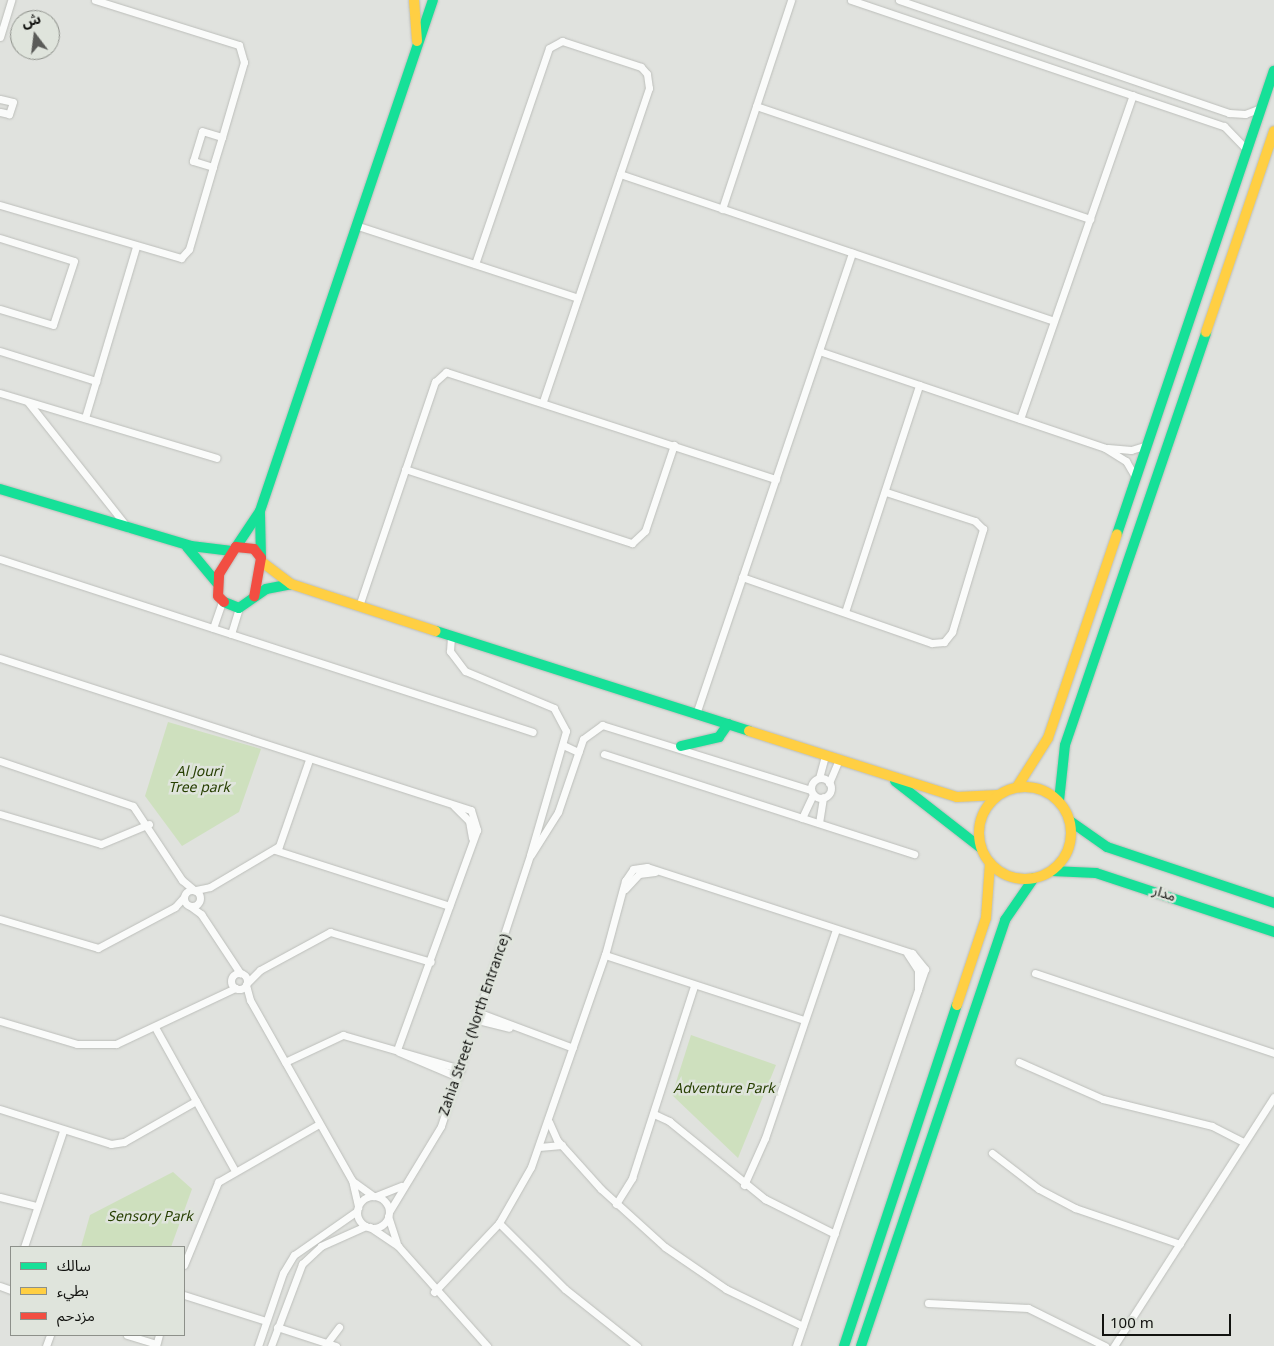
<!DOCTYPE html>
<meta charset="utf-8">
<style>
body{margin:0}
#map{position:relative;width:1274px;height:1346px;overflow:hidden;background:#e0e2de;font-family:Georgia,"Noto Sans Arabic",serif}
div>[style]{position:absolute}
.green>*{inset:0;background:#cee0be}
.roads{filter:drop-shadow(0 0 1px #bcbeba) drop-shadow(0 0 1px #bcbeba)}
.street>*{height:7px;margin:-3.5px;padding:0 3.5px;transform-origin:3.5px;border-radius:3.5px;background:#fafbfa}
.street>.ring{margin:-3.5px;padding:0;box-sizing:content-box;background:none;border:7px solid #fafbfa;border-radius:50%}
.fast>*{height:10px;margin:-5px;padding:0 5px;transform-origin:5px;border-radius:5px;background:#16e098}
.slow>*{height:10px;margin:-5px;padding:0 5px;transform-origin:5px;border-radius:5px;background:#ffcf43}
.slow>.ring{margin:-5px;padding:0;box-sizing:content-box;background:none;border:10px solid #ffcf43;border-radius:50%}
.jam>*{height:10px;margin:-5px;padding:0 5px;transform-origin:5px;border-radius:5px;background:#f24e42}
span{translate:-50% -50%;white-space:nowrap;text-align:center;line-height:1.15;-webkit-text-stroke:5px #dfe4dc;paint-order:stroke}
.park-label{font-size:14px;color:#273f02;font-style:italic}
.street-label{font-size:14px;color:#121310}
.legend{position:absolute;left:10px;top:1246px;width:175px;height:90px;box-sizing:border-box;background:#dfe4dc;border:1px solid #8d908a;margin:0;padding:6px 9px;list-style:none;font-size:15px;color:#121310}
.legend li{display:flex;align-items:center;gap:10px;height:25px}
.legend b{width:25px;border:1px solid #8d908a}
.north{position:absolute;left:10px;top:10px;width:50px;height:50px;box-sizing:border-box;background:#dfe4dc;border:1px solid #8d908a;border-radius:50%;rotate:345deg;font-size:14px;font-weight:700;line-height:20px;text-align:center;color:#121310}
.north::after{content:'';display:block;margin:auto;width:18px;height:22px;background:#5a5b58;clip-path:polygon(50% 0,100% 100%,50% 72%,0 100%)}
.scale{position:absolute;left:1102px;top:1314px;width:129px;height:22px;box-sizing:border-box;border:2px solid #121310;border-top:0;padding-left:6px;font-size:15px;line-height:18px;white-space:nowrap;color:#121310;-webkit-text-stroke:4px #dfe4dc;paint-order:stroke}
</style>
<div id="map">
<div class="green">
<div style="clip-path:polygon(168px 722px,261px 749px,239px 812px,182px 846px,145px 796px)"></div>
<div style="clip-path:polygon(691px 1035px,776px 1065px,738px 1158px,672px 1095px)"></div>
<div style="clip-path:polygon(173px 1172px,192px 1189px,171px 1247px,81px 1247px,90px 1215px)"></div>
</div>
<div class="roads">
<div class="street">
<div style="left:95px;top:0;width:151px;rotate:17.4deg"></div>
<div style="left:239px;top:45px;width:18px;rotate:74deg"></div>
<div style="left:244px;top:62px;width:78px;rotate:106.3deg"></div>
<div style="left:222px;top:137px;width:31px;rotate:107deg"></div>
<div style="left:213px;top:167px;width:21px;rotate:-163deg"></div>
<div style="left:193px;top:161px;width:31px;rotate:-73deg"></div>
<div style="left:202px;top:131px;width:21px;rotate:17deg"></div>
<div style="left:851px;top:0;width:394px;rotate:18.7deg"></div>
<div style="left:1224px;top:126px;width:33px;rotate:46deg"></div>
<div style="left:899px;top:0;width:349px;rotate:18.9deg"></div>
<div style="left:1229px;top:113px;width:16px;rotate:4deg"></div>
<div style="left:1245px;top:114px;width:17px;rotate:-21deg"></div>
<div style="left:0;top:37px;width:39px;rotate:-73deg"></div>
<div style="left:0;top:99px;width:13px;rotate:13deg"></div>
<div style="left:13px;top:102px;width:13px;rotate:108deg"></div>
<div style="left:9px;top:114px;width:9px;rotate:-167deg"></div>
<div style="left:756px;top:106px;width:353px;rotate:18.7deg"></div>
<div style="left:620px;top:174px;width:458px;rotate:18.7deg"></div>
<div style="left:0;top:205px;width:189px;rotate:16.3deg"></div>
<div style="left:181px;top:258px;width:12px;rotate:-48deg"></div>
<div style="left:189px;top:249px;width:85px;rotate:-73.7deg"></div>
<div style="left:722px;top:209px;width:220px;rotate:-71.7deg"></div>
<div style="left:358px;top:226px;width:231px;rotate:18.1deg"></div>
<div style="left:0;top:238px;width:77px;rotate:17.3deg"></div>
<div style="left:74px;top:261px;width:67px;rotate:108.2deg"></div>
<div style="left:53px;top:325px;width:55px;rotate:-163.2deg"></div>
<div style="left:475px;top:264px;width:228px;rotate:-71.1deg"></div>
<div style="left:549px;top:48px;width:15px;rotate:-28deg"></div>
<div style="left:562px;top:41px;width:83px;rotate:18.2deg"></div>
<div style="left:641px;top:67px;width:9px;rotate:49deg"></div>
<div style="left:647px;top:74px;width:14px;rotate:82deg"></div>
<div style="left:649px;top:88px;width:330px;rotate:108.7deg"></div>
<div style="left:0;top:351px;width:101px;rotate:17.4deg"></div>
<div style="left:819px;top:351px;width:302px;rotate:18.7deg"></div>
<div style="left:1105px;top:448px;width:25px;rotate:32deg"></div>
<div style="left:1126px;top:461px;width:20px;rotate:60deg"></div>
<div style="left:0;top:393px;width:226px;rotate:16.7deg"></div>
<div style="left:28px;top:402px;width:161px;rotate:51.6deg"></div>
<div style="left:85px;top:418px;width:178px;rotate:-73.4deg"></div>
<div style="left:1020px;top:419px;width:343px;rotate:-70.8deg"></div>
<div style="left:1108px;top:448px;width:23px;rotate:5deg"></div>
<div style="left:1131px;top:450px;width:17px;rotate:-17deg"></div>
<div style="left:405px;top:469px;width:239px;rotate:18.1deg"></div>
<div style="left:632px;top:543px;width:18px;rotate:-43deg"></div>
<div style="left:645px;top:531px;width:91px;rotate:-71.4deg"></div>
<div style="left:0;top:559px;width:560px;rotate:17.98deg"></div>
<div style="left:742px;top:577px;width:201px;rotate:19.2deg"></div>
<div style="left:932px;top:643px;width:12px;rotate:-5deg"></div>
<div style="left:944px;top:642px;width:13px;rotate:-51deg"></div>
<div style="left:952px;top:632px;width:108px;rotate:-73.2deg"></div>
<div style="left:983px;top:529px;width:11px;rotate:-135deg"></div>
<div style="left:975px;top:521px;width:94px;rotate:-162deg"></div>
<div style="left:359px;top:606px;width:237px;rotate:-71.3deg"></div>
<div style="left:435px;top:382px;width:15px;rotate:-42deg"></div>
<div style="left:446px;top:372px;width:347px;rotate:18deg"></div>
<div style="left:845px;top:612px;width:239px;rotate:-71.9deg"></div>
<div style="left:213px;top:628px;width:28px;rotate:-71deg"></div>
<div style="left:231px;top:634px;width:27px;rotate:-73deg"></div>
<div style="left:0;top:658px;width:495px;rotate:17.9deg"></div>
<div style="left:471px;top:810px;width:21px;rotate:73deg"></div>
<div style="left:477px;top:830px;width:234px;rotate:110deg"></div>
<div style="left:696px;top:714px;width:487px;rotate:-71.3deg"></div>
<div style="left:563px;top:745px;width:17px;rotate:25deg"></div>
<div style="left:604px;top:754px;width:326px;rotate:17.9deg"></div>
<div style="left:0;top:761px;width:140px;rotate:18.7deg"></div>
<div style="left:133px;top:806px;width:89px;rotate:56.5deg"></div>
<div style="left:182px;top:880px;width:16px;rotate:40deg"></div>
<div style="left:819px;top:778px;width:23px;rotate:-75deg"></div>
<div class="ring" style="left:811px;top:778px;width:13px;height:13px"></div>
<div style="left:829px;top:783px;width:25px;rotate:-67deg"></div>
<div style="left:454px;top:806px;width:21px;rotate:45deg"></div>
<div style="left:469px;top:821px;width:17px;rotate:80deg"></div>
<div style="left:0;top:814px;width:105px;rotate:16.5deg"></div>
<div style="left:101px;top:844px;width:52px;rotate:-22.6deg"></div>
<div style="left:802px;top:818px;width:26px;rotate:-65deg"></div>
<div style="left:819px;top:823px;width:26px;rotate:-81deg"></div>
<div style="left:275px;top:850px;width:183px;rotate:17.8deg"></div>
<div style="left:531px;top:855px;width:51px;rotate:-57.9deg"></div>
<div style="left:558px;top:812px;width:77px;rotate:-71.1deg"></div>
<div style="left:583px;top:739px;width:24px;rotate:-36deg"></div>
<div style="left:602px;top:725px;width:219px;rotate:17.3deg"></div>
<div style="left:625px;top:889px;width:21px;rotate:-47deg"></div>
<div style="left:639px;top:874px;width:16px;rotate:-7deg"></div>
<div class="ring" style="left:184px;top:890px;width:9px;height:9px"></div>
<div style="left:196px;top:890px;width:14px;rotate:-12deg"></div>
<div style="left:210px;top:887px;width:80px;rotate:-30.7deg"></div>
<div style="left:279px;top:846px;width:91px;rotate:-70.8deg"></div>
<div style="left:190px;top:906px;width:14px;rotate:36deg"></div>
<div style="left:201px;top:914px;width:71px;rotate:56.5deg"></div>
<div style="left:0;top:919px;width:102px;rotate:16.5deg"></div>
<div style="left:98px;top:948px;width:87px;rotate:-28deg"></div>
<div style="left:175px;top:907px;width:13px;rotate:-48deg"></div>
<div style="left:605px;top:955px;width:209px;rotate:18.1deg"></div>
<div style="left:1035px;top:973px;width:252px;rotate:18.5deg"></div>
<div class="ring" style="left:231px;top:973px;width:9px;height:9px"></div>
<div style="left:247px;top:983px;width:18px;rotate:-45deg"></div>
<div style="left:260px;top:970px;width:80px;rotate:-28.5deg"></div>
<div style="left:330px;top:932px;width:105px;rotate:16.5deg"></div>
<div style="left:246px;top:985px;width:16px;rotate:75deg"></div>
<div style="left:250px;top:1000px;width:207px;rotate:60.5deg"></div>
<div style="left:352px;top:1180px;width:28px;rotate:77deg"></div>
<div style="left:480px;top:1013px;width:99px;rotate:20.6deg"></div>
<div style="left:478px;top:1020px;width:32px;rotate:14deg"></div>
<div style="left:0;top:1021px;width:80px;rotate:16.6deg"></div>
<div style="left:77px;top:1044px;width:39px"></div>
<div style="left:116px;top:1044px;width:132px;rotate:-25.2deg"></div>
<div style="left:156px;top:1029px;width:160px;rotate:60.9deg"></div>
<div style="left:399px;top:1052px;width:64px;rotate:23deg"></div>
<div style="left:285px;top:1062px;width:64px;rotate:-25deg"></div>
<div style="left:343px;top:1035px;width:123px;rotate:16.1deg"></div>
<div style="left:1019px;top:1062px;width:92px;rotate:23.8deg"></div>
<div style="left:1103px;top:1099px;width:112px;rotate:13.9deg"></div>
<div style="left:1212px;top:1126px;width:36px;rotate:27deg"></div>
<div style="left:0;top:1109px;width:116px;rotate:17.5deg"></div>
<div style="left:111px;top:1144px;width:13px;rotate:-9deg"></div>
<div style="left:124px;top:1142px;width:83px;rotate:-29.7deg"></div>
<div style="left:654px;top:1114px;width:17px;rotate:25deg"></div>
<div style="left:669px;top:1121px;width:124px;rotate:39.1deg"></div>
<div style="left:765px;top:1199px;width:78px;rotate:26.6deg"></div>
<div style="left:549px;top:1122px;width:20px;rotate:66deg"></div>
<div style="left:557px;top:1140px;width:66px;rotate:48.1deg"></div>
<div style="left:601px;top:1189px;width:86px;rotate:42.2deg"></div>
<div style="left:665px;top:1247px;width:74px;rotate:34.5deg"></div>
<div style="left:726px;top:1289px;width:85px;rotate:25.7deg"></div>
<div style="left:539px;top:1147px;width:23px;rotate:-5deg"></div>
<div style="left:992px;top:1153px;width:59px;rotate:37.5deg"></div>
<div style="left:1039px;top:1189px;width:41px;rotate:27.8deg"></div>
<div style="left:1075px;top:1208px;width:111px;rotate:18.9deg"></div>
<div style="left:354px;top:1182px;width:24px;rotate:36deg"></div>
<div style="left:744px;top:1185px;width:51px;rotate:-65.9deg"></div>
<div style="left:765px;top:1138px;width:220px;rotate:-71.2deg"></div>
<div style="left:376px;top:1196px;width:27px;rotate:-22deg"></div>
<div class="ring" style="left:357px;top:1196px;width:25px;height:25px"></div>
<div style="left:0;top:1197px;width:38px;rotate:14deg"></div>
<div style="left:616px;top:1204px;width:31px;rotate:-58deg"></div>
<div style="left:632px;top:1178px;width:202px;rotate:-72.1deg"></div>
<div style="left:389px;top:1212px;width:100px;rotate:-58.8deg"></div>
<div style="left:441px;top:1126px;width:285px;rotate:-71.8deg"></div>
<div style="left:530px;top:855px;width:129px;rotate:-73.8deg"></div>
<div style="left:566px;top:731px;width:26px;rotate:-118deg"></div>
<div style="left:554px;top:708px;width:96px;rotate:-157.4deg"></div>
<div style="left:465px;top:671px;width:25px;rotate:-127deg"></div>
<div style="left:450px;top:651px;width:15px;rotate:-86deg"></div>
<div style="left:388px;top:1216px;width:28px;rotate:72deg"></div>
<div style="left:499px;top:1223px;width:93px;rotate:45deg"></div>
<div style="left:565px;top:1289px;width:92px;rotate:38.4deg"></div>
<div style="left:370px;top:1227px;width:34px;rotate:34deg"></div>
<div style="left:398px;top:1246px;width:134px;rotate:48.3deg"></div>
<div style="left:24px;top:1247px;width:122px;rotate:-71.4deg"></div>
<div style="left:184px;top:1265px;width:90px;rotate:-67.7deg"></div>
<div style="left:218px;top:1182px;width:116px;rotate:-29.9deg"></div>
<div style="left:0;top:1286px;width:12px;rotate:20deg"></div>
<div style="left:434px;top:1292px;width:95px;rotate:-46.7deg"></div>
<div style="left:499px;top:1223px;width:64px;rotate:-60.3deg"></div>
<div style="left:531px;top:1167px;width:225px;rotate:-70.8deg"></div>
<div style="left:605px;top:955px;width:77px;rotate:-74.9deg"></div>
<div style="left:625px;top:881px;width:14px;rotate:-56deg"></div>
<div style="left:633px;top:869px;width:14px;rotate:-8deg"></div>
<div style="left:647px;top:867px;width:279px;rotate:18deg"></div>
<div style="left:912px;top:953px;width:21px;rotate:51deg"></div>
<div style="left:925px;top:969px;width:21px;rotate:109deg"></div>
<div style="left:184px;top:1295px;width:86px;rotate:17.6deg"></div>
<div style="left:928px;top:1303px;width:100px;rotate:2.9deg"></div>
<div style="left:1028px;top:1308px;width:86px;rotate:26.3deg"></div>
<div style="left:277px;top:1327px;width:62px;rotate:17.9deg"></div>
<div style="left:127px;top:1335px;width:30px;rotate:17deg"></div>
<div style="left:327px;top:1343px;width:20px;rotate:-53deg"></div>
<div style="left:46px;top:1346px;width:12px;rotate:-70deg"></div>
<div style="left:156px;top:1346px;width:11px;rotate:-75deg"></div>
<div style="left:258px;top:1346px;width:77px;rotate:-71.1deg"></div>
<div style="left:283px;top:1273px;width:21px;rotate:-59deg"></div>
<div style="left:294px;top:1255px;width:77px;rotate:-34.9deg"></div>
<div style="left:271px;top:1346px;width:88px;rotate:-69.3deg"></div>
<div style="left:302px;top:1264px;width:26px;rotate:-43deg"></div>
<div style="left:321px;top:1246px;width:49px;rotate:-24deg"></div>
<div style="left:796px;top:1346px;width:377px;rotate:-71.1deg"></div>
<div style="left:918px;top:989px;width:19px;rotate:-90deg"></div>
<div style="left:918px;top:970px;width:20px;rotate:-123deg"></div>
<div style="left:1114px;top:1346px;width:296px;rotate:-57.3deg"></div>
</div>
<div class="fast">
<div style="left:0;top:489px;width:199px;rotate:16.6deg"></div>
<div style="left:191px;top:546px;width:39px;rotate:7deg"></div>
<div style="left:260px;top:514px;width:43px;rotate:88.7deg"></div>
<div style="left:1117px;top:534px;width:489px;rotate:-71.3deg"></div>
<div style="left:187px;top:547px;width:47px;rotate:50.2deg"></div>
<div style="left:236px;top:547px;width:43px;rotate:-56.3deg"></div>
<div style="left:260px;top:511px;width:539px;rotate:-71.3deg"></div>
<div style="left:224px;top:602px;width:16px;rotate:22deg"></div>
<div style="left:239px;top:608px;width:33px;rotate:-35deg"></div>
<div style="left:266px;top:589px;width:25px;rotate:-11deg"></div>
<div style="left:436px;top:631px;width:329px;rotate:17.7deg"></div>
<div style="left:681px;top:746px;width:39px;rotate:-13deg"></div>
<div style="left:719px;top:737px;width:16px;rotate:-55deg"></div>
<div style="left:895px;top:781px;width:109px;rotate:37.9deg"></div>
<div style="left:1059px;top:801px;width:56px;rotate:-83.9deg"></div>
<div style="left:1065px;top:745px;width:436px;rotate:-71.1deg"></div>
<div style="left:1070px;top:821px;width:45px;rotate:35.1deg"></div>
<div style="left:1107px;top:847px;width:176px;rotate:18.5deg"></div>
<div style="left:1052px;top:871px;width:44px;rotate:2.6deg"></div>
<div style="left:1096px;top:873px;width:188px;rotate:18.3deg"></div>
<div style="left:844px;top:1346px;width:359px;rotate:-71.7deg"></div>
<div style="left:861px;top:1346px;width:450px;rotate:-71.3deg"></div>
<div style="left:1005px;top:920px;width:51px;rotate:-55.4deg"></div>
</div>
<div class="slow">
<div style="left:414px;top:0;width:41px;rotate:85.8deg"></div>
<div style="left:1206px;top:332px;width:212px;rotate:-71.3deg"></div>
<div style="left:262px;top:562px;width:36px;rotate:37deg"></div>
<div style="left:291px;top:584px;width:152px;rotate:18deg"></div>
<div style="left:749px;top:731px;width:218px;rotate:17.6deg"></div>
<div style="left:957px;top:797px;width:41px;rotate:-2.8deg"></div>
<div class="ring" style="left:979px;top:787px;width:82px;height:82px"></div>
<div style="left:1017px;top:787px;width:58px;rotate:-57.7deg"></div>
<div style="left:1048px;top:738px;width:215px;rotate:-71.3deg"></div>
<div style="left:957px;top:1005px;width:92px;rotate:-71.6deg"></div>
<div style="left:986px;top:918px;width:55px;rotate:-85.8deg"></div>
</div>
<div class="jam">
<div style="left:224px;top:602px;width:8px;rotate:-135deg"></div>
<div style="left:218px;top:596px;width:22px;rotate:-87deg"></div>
<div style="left:219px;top:574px;width:32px;rotate:-58deg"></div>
<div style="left:236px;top:547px;width:18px;rotate:6deg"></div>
<div style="left:254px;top:549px;width:11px;rotate:52deg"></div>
<div style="left:261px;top:558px;width:39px;rotate:100deg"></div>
</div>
</div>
<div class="park-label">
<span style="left:199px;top:780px">Al Jouri<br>Tree park</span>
<span style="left:724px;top:1089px">Adventure Park</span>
<span style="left:150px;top:1217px">Sensory Park</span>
</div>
<div class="street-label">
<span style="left:1164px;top:894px;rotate:18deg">مدار</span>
<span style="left:475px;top:1025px;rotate:-71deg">Zahia Street (North Entrance)</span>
</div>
<ul class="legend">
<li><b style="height:6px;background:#16e098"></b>سالك</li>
<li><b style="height:6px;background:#ffcf43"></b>بطيء</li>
<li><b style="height:6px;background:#f24e42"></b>مزدحم</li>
</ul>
<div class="north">ش</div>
<div class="scale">100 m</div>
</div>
